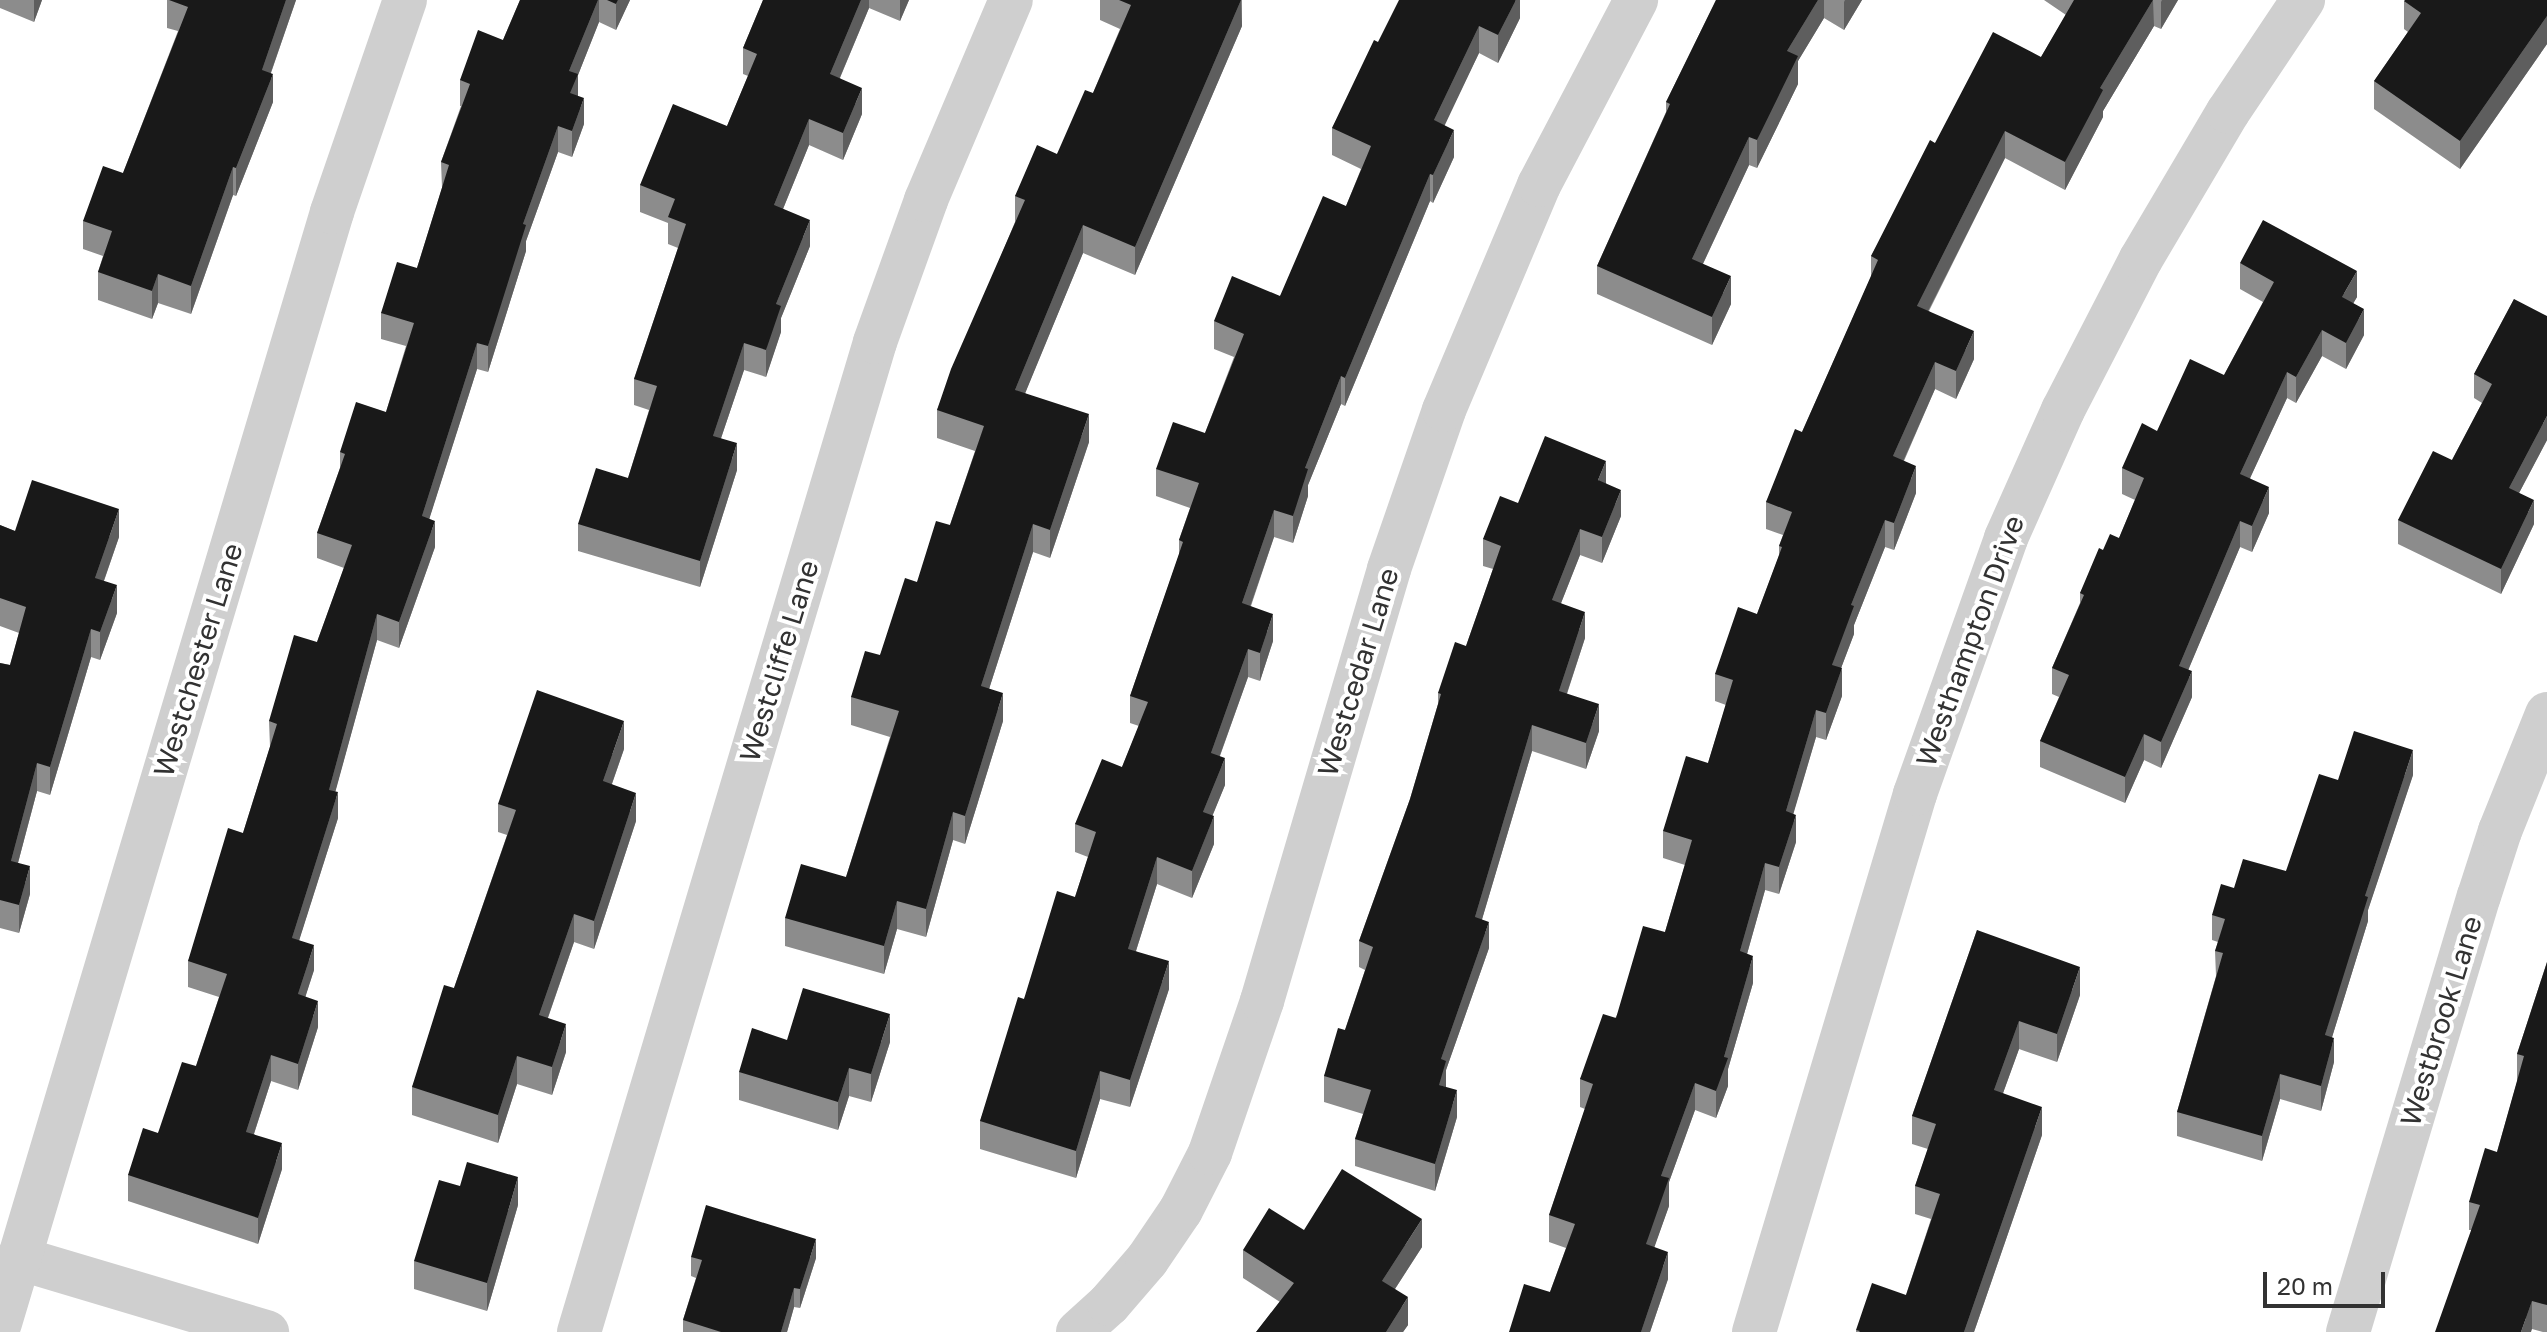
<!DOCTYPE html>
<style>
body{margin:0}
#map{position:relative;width:2547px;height:1332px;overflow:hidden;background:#fff;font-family:"Golos Text",sans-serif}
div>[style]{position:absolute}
.street>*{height:44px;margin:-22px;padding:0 22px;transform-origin:22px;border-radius:22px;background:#cfcfcf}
.wall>*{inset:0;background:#8c8c8c}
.shaded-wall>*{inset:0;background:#5e5e5e}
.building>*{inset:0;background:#191919}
span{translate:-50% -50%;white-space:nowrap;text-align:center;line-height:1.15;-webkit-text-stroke:8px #fff;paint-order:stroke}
.street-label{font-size:28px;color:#323232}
.scale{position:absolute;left:2263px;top:1272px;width:122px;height:36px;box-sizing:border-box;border:4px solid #323232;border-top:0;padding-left:10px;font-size:24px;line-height:28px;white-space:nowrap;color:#323232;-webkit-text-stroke:6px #fff;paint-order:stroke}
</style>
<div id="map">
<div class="street">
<div style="left:18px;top:1258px;width:260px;rotate:16.6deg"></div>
<div style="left:0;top:1323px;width:1160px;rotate:-73.36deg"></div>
<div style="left:332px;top:212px;width:224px;rotate:-71deg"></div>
<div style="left:579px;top:1332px;width:1033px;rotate:-73.35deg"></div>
<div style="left:875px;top:342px;width:151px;rotate:-70.2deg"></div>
<div style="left:926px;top:200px;width:217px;rotate:-67deg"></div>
<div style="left:1078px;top:1332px;width:42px;rotate:-42.1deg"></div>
<div style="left:1109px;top:1304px;width:58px;rotate:-49.2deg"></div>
<div style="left:1147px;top:1260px;width:60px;rotate:-55.8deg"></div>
<div style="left:1181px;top:1210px;width:64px;rotate:-63deg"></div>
<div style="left:1210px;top:1153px;width:161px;rotate:-71.1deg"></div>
<div style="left:1262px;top:1001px;width:450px;rotate:-73.6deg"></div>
<div style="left:1389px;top:569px;width:168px;rotate:-70.9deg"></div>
<div style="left:1444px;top:410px;width:244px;rotate:-67.1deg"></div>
<div style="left:1539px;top:185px;width:209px;rotate:-62.3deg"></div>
<div style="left:1754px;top:1332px;width:562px;rotate:-73.34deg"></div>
<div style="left:1915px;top:794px;width:272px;rotate:-70.4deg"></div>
<div style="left:2006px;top:538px;width:140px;rotate:-66deg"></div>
<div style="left:2063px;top:410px;width:170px;rotate:-62.7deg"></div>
<div style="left:2141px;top:259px;width:171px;rotate:-59.4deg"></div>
<div style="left:2228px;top:112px;width:135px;rotate:-56.2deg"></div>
<div style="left:2348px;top:1332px;width:455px;rotate:-73.3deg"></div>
<div style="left:2479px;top:896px;width:68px;rotate:-72.1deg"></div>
<div style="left:2500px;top:831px;width:126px;rotate:-68.1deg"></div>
</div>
<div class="wall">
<div style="clip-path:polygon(0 0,42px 0,34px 22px,0 8px)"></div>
<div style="clip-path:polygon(167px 0,296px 0,271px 73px,273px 102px,236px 196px,233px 195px,191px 314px,158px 303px,152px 319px,98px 300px,98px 272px,103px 256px,83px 249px,83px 221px,123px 173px,178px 31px,167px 28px)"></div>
<div style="clip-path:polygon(520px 0,630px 0,616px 30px,599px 22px,578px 75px,578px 96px,584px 124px,572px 157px,558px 152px,526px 241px,526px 251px,488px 372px,477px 369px,429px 519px,435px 547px,399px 648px,377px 640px,335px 792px,338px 818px,299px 940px,314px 970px,305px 997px,318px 1027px,298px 1090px,271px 1081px,254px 1134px,282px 1169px,258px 1244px,128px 1201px,128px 1175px,158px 1133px,196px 1066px,219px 997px,188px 987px,188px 961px,243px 833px,270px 747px,269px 721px,317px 642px,344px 568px,317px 558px,317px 533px,340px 468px,340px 452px,386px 412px,406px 346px,381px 339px,381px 313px,417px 268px,442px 188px,441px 162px,461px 106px,460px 106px,460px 80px,503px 40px)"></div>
<div style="clip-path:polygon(763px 0,909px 0,900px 21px,869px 8px,840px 78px,862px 114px,843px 160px,809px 145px,783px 209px,810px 246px,781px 318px,781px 332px,766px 377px,744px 370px,721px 438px,737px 470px,700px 587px,578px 551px,578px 524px,628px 478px,649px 410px,634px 405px,634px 379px,678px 248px,668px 244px,668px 223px,640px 212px,640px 185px,727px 126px,748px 76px,743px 74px,743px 48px)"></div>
<div style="clip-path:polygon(1100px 0,1242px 0,1242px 26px,1135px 275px,1083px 253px,1025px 393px,1089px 442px,1050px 558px,1033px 552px,989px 689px,1003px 721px,965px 844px,953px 840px,926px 937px,897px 929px,884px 974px,785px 946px,785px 918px,846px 877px,890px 737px,851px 725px,851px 697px,880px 655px,917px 582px,950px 525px,975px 451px,937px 438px,937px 410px,1015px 222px,1015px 196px,1057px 154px,1093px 93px,1120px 29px,1100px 20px)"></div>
<div style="clip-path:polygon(1520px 0,1520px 18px,1498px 63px,1479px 53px,1444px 125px,1454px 157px,1433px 203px,1430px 201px,1345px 406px,1341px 404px,1308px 485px,1308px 496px,1293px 543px,1274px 537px,1251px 606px,1273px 641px,1260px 681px,1248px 677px,1220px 756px,1225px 785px,1212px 816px,1214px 844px,1192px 898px,1157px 884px,1136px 951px,1169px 989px,1130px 1107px,1100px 1099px,1076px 1178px,980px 1149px,980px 1121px,1024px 999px,1075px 897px,1088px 857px,1075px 852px,1075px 824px,1122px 767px,1139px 726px,1130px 723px,1130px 696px,1179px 555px,1179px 540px,1190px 508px,1156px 496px,1156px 469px,1205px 433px,1234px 357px,1214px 349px,1214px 321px,1280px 296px,1346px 206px,1361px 169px,1332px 155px,1332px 128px,1378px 42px)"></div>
<div style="clip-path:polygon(1716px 0,1862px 0,1844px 30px,1824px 18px,1798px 61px,1798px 84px,1757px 168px,1749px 165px,1703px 264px,1731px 304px,1712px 345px,1597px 294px,1597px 266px,1666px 112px,1666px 102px)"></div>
<div style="clip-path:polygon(2044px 0,2178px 0,2161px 29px,2154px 26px,2103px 111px,2103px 117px,2065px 190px,2005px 158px,1929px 311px,1974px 359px,1956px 399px,1935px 389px,1904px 461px,1916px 493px,1894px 550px,1885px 547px,1854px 625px,1854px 634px,1841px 668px,1842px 696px,1826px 740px,1816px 737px,1793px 814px,1796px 842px,1779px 894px,1765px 890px,1747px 954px,1753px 983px,1728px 1069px,1728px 1086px,1716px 1118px,1695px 1110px,1669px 1182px,1669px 1206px,1654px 1247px,1668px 1279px,1650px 1332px,1509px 1332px,1550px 1292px,1566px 1248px,1549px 1242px,1549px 1215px,1585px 1109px,1580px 1107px,1580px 1079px,1665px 932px,1685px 865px,1663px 858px,1663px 831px,1708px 763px,1726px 705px,1715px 701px,1715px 674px,1757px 614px,1779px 556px,1779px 546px,1783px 535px,1766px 529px,1766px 502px,1802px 432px,1871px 277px,1871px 256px,1935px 143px,2041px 57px,2066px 15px)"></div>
<div style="clip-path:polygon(2547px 0,2547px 44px,2460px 169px,2374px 109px,2374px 81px,2408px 32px,2404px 29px,2404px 1px)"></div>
<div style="clip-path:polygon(2240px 263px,2357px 297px,2353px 303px,2364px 335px,2346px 369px,2322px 356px,2296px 403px,2287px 398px,2250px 478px,2269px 513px,2252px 552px,2240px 547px,2188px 670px,2192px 697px,2161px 768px,2144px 760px,2125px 803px,2040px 767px,2040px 741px,2059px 697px,2052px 694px,2052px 668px,2080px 603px,2080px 593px,2103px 550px,2119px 538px,2135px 500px,2122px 494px,2122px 468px,2224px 375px,2263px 302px,2240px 289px)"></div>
<div style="clip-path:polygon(2514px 299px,2547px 440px,2519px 493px,2534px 524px,2501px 594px,2398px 544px,2398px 520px,2452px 460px,2482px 403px,2474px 398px,2474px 374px)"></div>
<div style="clip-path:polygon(1606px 483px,1621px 516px,1602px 563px,1580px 555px,1561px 603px,1585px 638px,1567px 694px,1599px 731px,1586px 769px,1532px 751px,1482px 919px,1489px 948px,1446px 1070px,1446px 1087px,1457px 1117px,1435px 1191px,1355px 1166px,1355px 1139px,1363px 1114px,1324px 1102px,1324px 1076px,1345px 1030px,1365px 970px,1359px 967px,1359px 941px,1410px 799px,1438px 704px,1438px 693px,1466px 646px,1493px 569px,1483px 566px,1483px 539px,1518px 503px)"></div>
<div style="clip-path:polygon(0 525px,15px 531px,119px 537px,104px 581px,117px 613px,100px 660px,91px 657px,50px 795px,37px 791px,18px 863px,30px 894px,19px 933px,0 928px,0 663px,10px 665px,19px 633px,0 626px)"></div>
<div style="clip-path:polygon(624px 749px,612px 784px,636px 821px,594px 949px,574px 942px,548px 1018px,566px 1052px,552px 1095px,517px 1084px,498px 1143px,412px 1115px,412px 1087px,454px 988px,507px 835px,498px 832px,498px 804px)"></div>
<div style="clip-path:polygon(2413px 775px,2368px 910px,2368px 921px,2332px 1037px,2334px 1062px,2321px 1111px,2280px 1099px,2262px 1161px,2177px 1136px,2177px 1112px,2216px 976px,2215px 951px,2218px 942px,2212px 940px,2212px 915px,2234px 888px,2286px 871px,2338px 780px)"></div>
<div style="clip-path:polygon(1977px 930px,2080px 995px,2057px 1062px,2019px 1049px,2003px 1093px,2042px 1135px,1974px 1332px,1856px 1332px,1856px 1330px,1906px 1295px,1931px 1219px,1915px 1214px,1915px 1186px,1928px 1149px,1912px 1144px,1912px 1116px)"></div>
<div style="clip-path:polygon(2547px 962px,2547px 1332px,2543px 1332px,2532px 1329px,2471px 1230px,2469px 1230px,2469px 1202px,2497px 1152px,2517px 1082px,2517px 1054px)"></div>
<div style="clip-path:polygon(787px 1040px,890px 1042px,871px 1102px,849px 1096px,838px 1130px,739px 1100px,739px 1072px)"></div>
<div style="clip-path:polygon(518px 1205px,487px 1311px,414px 1289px,414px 1261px)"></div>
<div style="clip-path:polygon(1304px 1230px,1422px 1247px,1395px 1289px,1408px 1325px,1403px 1332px,1256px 1332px,1280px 1302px,1243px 1278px,1243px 1250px)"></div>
<div style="clip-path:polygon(691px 1257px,816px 1258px,800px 1308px,794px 1307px,787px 1332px,683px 1332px,683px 1320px,696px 1278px,691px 1276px)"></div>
</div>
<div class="shaded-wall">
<div style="clip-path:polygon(34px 0,42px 0,34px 22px)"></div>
<div style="clip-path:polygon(286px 0,296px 0,262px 98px,262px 70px)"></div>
<div style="clip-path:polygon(598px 0,599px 0,599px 22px,578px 75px,578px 100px,570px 119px,569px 71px)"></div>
<div style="clip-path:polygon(618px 0,630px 0,616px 30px,616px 4px)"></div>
<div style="clip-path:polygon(861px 0,869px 0,869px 8px,830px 101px,830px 74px)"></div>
<div style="clip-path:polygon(900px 0,909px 0,900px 21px)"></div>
<div style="clip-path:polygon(1241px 0,1242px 26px,1135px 275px,1135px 247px)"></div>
<div style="clip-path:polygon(1516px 0,1520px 0,1520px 18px,1498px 63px,1498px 35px)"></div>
<div style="clip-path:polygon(1818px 0,1824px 0,1824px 18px,1798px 61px,1798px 84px,1757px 168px,1757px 140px,1787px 51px)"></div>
<div style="clip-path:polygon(1845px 0,1862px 0,1844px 30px,1844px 2px)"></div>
<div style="clip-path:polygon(2153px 0,2154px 26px,2103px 111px,2103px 117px,2065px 190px,2065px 162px,2100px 88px)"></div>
<div style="clip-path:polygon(2162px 0,2178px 0,2161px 29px,2161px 2px)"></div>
<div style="clip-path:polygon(2547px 16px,2547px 44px,2460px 169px,2460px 141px)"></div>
<div style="clip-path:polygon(1479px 26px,1479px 53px,1434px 148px,1434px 120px)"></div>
<div style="clip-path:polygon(273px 74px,273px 102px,236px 196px,236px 168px)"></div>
<div style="clip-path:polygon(862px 88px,862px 114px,843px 160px,843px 133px)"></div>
<div style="clip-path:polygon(584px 98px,584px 124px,572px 157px,572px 131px)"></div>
<div style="clip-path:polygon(809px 119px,809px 145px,774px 231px,774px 205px)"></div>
<div style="clip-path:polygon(558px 126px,558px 152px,526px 241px,526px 251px,488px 372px,488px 346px,523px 224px)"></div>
<div style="clip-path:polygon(1454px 130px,1454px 157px,1433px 203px,1433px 175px)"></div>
<div style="clip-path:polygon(2005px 131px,2005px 158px,1917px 333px,1917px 306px)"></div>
<div style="clip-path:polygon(1749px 137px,1749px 165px,1692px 287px,1692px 259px)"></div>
<div style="clip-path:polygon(233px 167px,233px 195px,191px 314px,191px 286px)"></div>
<div style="clip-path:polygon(1430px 174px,1430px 201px,1345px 406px,1345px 378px)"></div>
<div style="clip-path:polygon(810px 220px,810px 246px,781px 318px,781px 332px,766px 377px,766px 350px,776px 304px)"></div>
<div style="clip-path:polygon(1083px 225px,1083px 253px,1015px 418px,1015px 390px)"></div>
<div style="clip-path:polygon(2357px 271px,2357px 297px,2342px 323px,2342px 297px)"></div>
<div style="clip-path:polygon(158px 274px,158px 303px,152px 319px,152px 291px)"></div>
<div style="clip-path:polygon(1731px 276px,1731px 304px,1712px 345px,1712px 317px)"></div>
<div style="clip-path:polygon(2364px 309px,2364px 335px,2346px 369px,2346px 343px)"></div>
<div style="clip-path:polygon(2322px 330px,2322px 356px,2296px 403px,2296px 377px)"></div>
<div style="clip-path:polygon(1974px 331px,1974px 359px,1956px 399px,1956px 371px)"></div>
<div style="clip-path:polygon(477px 343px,477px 369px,422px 542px,422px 516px)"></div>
<div style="clip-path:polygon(744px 343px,744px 370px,713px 462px,713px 436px)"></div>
<div style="clip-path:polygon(1935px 362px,1935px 389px,1893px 484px,1893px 456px)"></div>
<div style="clip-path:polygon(2287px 372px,2287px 398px,2240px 500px,2240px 474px)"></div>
<div style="clip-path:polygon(1341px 376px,1341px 404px,1308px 485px,1308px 496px,1293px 543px,1293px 516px,1305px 468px)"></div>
<div style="clip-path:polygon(1089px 414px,1089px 442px,1050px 558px,1050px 530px)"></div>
<div style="clip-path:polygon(2547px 416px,2547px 440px,2509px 512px,2509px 488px)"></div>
<div style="clip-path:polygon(737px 443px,737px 470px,700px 587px,700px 561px)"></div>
<div style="clip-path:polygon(1606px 461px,1606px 487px,1598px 480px)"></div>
<div style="clip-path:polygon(1916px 466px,1916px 493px,1894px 550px,1894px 523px)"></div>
<div style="clip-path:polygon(2269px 487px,2269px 513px,2252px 552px,2252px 526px)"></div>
<div style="clip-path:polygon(1621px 490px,1621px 516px,1602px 563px,1602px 537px)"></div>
<div style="clip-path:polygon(2534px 500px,2534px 524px,2501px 594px,2501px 569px)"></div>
<div style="clip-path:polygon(119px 509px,119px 537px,95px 606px,95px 578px)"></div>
<div style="clip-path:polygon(1274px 510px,1274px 537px,1242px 630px,1242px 603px)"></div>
<div style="clip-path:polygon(1885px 520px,1885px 547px,1854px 625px,1854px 634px,1832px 692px,1832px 665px,1851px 605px)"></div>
<div style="clip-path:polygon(435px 521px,435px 547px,399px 648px,399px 622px)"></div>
<div style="clip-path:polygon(2240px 521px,2240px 547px,2179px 692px,2179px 666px)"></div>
<div style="clip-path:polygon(1033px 524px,1033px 552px,981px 714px,981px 686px)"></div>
<div style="clip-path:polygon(1580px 529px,1580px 555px,1552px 626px,1552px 600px)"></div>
<div style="clip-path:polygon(117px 585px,117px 613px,100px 660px,100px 632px)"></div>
<div style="clip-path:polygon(1585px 612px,1585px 638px,1559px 717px,1559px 691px)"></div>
<div style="clip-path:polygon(377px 614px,377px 640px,329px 815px,329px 790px)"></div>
<div style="clip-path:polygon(1273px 614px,1273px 641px,1260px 681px,1260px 653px)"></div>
<div style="clip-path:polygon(91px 629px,91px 657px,50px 795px,50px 767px)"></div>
<div style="clip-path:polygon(1248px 649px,1248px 677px,1211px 780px,1211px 753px)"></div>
<div style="clip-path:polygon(1842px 668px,1842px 696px,1826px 740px,1826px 713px)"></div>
<div style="clip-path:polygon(2192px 671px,2192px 697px,2161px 768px,2161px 742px)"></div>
<div style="clip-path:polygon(1003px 693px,1003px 721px,965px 844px,965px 816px)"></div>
<div style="clip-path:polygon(1599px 704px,1599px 731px,1586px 769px,1586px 743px)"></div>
<div style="clip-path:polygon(1816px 710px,1816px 737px,1786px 839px,1786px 811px)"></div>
<div style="clip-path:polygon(624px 721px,624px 749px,603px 809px,603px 781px)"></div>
<div style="clip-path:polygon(1532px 725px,1532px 751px,1475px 943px,1475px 917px)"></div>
<div style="clip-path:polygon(2144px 734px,2144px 760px,2125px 803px,2125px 777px)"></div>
<div style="clip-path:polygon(2413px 750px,2413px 775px,2368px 910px,2368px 921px,2325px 1060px,2325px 1035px,2365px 896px)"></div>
<div style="clip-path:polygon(1225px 758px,1225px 785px,1203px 839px,1203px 812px)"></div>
<div style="clip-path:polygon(37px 763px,37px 791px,11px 889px,11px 861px)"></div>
<div style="clip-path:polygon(338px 792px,338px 818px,292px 963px,292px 938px)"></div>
<div style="clip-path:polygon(636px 793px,636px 821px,594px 949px,594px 921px)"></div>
<div style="clip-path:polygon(953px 812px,953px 840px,926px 937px,926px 909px)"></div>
<div style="clip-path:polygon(1796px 815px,1796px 842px,1779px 894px,1779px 867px)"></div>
<div style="clip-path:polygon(1214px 816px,1214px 844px,1192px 898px,1192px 871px)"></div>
<div style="clip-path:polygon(1157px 857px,1157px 884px,1128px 976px,1128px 949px)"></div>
<div style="clip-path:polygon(1765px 863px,1765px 890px,1740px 979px,1740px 951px)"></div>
<div style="clip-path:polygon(30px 866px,30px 894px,19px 933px,19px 905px)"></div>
<div style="clip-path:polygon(897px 901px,897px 929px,884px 974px,884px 946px)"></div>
<div style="clip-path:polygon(574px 914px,574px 942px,539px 1043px,539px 1015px)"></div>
<div style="clip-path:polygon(1489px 922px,1489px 948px,1446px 1070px,1446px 1087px,1439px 1085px,1441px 1059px)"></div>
<div style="clip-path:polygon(314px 945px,314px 970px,298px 1020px,298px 994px)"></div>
<div style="clip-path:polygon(1753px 956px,1753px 983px,1728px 1069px,1728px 1086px,1716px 1118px,1716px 1091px,1724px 1057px)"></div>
<div style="clip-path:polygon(1169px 961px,1169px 989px,1130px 1107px,1130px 1080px)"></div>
<div style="clip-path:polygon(2080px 967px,2080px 995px,2057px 1062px,2057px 1034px)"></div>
<div style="clip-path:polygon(318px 1001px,318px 1027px,298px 1090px,298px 1064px)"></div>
<div style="clip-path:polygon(890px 1014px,890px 1042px,871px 1102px,871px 1074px)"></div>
<div style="clip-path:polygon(2019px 1021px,2019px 1049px,1994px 1118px,1994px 1090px)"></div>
<div style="clip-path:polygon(566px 1024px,566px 1052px,552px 1095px,552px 1067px)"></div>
<div style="clip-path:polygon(2334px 1038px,2334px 1062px,2321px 1111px,2321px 1086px)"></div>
<div style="clip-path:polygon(271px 1055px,271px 1081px,246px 1158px,246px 1132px)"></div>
<div style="clip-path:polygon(517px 1056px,517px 1084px,498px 1143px,498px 1115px)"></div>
<div style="clip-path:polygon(849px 1068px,849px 1096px,838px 1130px,838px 1102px)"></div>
<div style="clip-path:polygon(1100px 1071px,1100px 1099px,1076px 1178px,1076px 1151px)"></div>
<div style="clip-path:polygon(2280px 1074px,2280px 1099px,2262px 1161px,2262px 1136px)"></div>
<div style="clip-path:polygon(1695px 1083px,1695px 1110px,1669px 1182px,1669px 1206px,1646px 1271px,1646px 1244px,1661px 1176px)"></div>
<div style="clip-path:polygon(1457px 1090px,1457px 1117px,1435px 1191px,1435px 1164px)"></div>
<div style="clip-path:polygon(2042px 1107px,2042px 1135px,1974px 1332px,1964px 1332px)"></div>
<div style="clip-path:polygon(282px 1143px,282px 1169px,258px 1244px,258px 1218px)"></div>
<div style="clip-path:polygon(518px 1177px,518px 1205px,487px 1311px,487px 1283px)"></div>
<div style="clip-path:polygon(1422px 1219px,1422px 1247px,1382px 1309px,1382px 1281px)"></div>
<div style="clip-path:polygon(816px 1239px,816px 1258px,800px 1308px,800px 1289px)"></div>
<div style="clip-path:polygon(1668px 1252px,1668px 1279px,1650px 1332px,1641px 1332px)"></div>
<div style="clip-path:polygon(794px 1288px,794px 1307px,787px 1332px,781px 1332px)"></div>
<div style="clip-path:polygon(1408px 1297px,1408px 1325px,1403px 1332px,1386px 1332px)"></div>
<div style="clip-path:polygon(2532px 1301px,2532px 1329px,2531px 1332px,2521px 1332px)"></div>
</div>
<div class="building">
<div style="clip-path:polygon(169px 0,286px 0,262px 70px,273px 74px,236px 168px,233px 167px,191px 286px,158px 274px,152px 291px,98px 272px,112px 231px,83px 221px,103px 166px,123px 173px,188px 7px)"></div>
<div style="clip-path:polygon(520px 0,598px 0,569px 71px,578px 74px,570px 93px,584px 98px,572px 131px,558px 126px,523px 224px,526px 225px,488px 346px,477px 343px,422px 516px,435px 521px,399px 622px,377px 614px,329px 790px,338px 792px,292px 938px,314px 945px,298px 994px,318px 1001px,298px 1064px,271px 1055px,246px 1132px,282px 1143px,258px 1218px,128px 1175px,143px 1128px,158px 1133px,182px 1062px,196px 1066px,227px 974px,188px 961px,228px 828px,243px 833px,277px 724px,269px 721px,294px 635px,317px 642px,352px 545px,317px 533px,345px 454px,340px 452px,356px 402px,386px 412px,414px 323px,381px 313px,397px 262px,417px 268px,449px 165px,441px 162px,470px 84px,460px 80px,478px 30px,503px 40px)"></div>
<div style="clip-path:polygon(607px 0,618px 0,616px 4px)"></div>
<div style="clip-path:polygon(763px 0,861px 0,830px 74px,862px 88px,843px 133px,809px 119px,774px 205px,810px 220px,776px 304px,781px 306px,766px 350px,744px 343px,713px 436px,737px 443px,700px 561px,578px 524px,596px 468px,628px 478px,657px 386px,634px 379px,686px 224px,668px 217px,675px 199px,640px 185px,673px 104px,727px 126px,757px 54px,743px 48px)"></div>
<div style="clip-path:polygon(1119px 0,1241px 0,1135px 247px,1083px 225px,1015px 390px,1089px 414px,1050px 530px,1033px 524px,981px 686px,1003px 693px,965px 816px,953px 812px,926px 909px,897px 901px,884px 946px,785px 918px,801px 864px,846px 877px,899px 711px,851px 697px,865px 651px,880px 655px,905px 578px,917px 582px,936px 521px,950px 525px,984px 426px,937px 410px,951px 369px,1025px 200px,1015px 196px,1037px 145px,1057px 154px,1085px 90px,1093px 93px,1131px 5px)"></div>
<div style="clip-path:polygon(1399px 0,1516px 0,1498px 35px,1479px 26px,1434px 120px,1454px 130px,1433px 175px,1430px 174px,1345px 378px,1341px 376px,1305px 468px,1308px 469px,1293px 516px,1274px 510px,1242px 603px,1273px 614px,1260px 653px,1248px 649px,1211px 753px,1225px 758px,1203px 812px,1214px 816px,1192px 871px,1157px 857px,1128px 949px,1169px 961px,1130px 1080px,1100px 1071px,1076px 1151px,980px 1121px,1018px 997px,1024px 999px,1057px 891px,1075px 897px,1096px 832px,1075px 824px,1102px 759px,1122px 767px,1148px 702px,1130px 696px,1183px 542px,1179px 540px,1199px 483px,1156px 469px,1173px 422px,1205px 433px,1244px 334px,1214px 321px,1232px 276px,1280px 296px,1323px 196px,1346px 206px,1371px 146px,1332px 128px,1374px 40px,1378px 42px)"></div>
<div style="clip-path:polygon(1716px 0,1818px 0,1787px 51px,1798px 56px,1757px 140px,1749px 137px,1692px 259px,1731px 276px,1712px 317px,1597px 266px,1670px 104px,1666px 102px)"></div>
<div style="clip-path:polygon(2074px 0,2153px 0,2100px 88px,2103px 90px,2065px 162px,2005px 131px,1917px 306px,1974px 331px,1956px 371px,1935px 362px,1893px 456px,1916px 466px,1894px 523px,1885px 520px,1851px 605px,1854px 606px,1832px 665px,1842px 668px,1826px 713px,1816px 710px,1786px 811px,1796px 815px,1779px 867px,1765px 863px,1740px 951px,1753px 956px,1724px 1057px,1728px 1058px,1716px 1091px,1695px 1083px,1661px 1176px,1669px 1178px,1646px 1244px,1668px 1252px,1641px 1332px,1509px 1332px,1524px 1284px,1550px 1292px,1575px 1224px,1549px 1215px,1593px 1084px,1580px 1079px,1603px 1014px,1616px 1018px,1643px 926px,1665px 932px,1692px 840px,1663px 831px,1686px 756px,1708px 763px,1733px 680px,1715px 674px,1738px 607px,1757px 614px,1782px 547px,1779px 546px,1792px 512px,1766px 502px,1795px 429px,1802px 432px,1878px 260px,1871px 256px,1930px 140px,1935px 143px,1993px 32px,2041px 57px)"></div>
<div style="clip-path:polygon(2405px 0,2547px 0,2547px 16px,2460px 141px,2374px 81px,2421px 13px,2404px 1px)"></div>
<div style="clip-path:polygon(2263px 220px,2357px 271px,2342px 297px,2364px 309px,2346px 343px,2322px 330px,2296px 377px,2287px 372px,2240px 474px,2269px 487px,2252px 526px,2240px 521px,2179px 666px,2192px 671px,2161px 742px,2144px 734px,2125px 777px,2040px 741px,2069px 675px,2052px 668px,2084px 595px,2080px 593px,2099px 548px,2103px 550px,2110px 534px,2119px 538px,2144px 478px,2122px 468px,2142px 423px,2157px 431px,2190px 359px,2224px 375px,2274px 282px,2240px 263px)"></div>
<div style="clip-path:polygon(2514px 299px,2547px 316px,2547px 416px,2509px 488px,2534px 500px,2501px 569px,2398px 520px,2433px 451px,2452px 460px,2492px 384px,2474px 374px)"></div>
<div style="clip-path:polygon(1545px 436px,1606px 461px,1598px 480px,1621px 490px,1602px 537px,1580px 529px,1552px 600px,1585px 612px,1559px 691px,1599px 704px,1586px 743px,1532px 725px,1475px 917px,1489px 922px,1441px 1059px,1446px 1061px,1439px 1085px,1457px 1090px,1435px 1164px,1355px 1139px,1371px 1090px,1324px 1076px,1338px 1028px,1345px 1030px,1373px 947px,1359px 941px,1410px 799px,1441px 694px,1438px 693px,1455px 642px,1466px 646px,1501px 546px,1483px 539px,1500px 496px,1518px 503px)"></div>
<div style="clip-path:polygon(32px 480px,119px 509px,95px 578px,117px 585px,100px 632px,91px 629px,50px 767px,37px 763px,11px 861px,30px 866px,19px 905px,0 900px,0 663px,10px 665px,26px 607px,0 598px,0 525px,15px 531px)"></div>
<div style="clip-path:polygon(537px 690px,624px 721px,603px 781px,636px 793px,594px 921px,574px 914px,539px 1015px,566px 1024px,552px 1067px,517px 1056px,498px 1115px,412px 1087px,444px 985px,454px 988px,516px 810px,498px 804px)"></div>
<div style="clip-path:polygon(2354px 731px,2413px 750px,2365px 896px,2368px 897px,2325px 1035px,2334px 1038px,2321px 1086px,2280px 1074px,2262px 1136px,2177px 1112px,2223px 953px,2215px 951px,2225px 919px,2212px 915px,2221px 884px,2234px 888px,2243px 859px,2286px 871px,2319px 774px,2338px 780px)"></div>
<div style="clip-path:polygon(1977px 930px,2080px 967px,2057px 1034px,2019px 1021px,1994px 1090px,2042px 1107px,1964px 1332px,1859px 1332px,1860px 1331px,1856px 1330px,1872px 1283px,1906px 1295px,1940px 1194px,1915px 1186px,1936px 1124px,1912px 1116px)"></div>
<div style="clip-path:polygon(2547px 962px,2547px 1305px,2532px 1301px,2521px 1332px,2435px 1332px,2480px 1205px,2469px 1202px,2485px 1148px,2497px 1152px,2524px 1056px,2517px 1054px)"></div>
<div style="clip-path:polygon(803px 988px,890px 1014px,871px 1074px,849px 1068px,838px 1102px,739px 1072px,752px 1028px,787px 1040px)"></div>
<div style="clip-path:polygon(467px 1162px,518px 1177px,487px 1283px,414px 1261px,439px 1180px,460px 1186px)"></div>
<div style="clip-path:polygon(1342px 1169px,1422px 1219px,1382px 1281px,1408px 1297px,1386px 1332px,1256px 1332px,1294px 1283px,1243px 1250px,1269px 1208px,1304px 1230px)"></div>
<div style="clip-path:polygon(706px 1205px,816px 1239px,800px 1289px,794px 1288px,781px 1332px,721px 1332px,683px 1320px,702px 1260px,691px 1257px)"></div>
</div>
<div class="street-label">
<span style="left:1970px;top:641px;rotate:-70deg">Westhampton Drive</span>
<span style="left:198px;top:660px;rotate:-73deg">Westchester Lane</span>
<span style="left:779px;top:661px;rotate:-73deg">Westcliffe Lane</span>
<span style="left:1358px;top:672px;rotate:-73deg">Westcedar Lane</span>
<span style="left:2441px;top:1021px;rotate:-73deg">Westbrook Lane</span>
</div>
<div class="scale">20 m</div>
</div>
